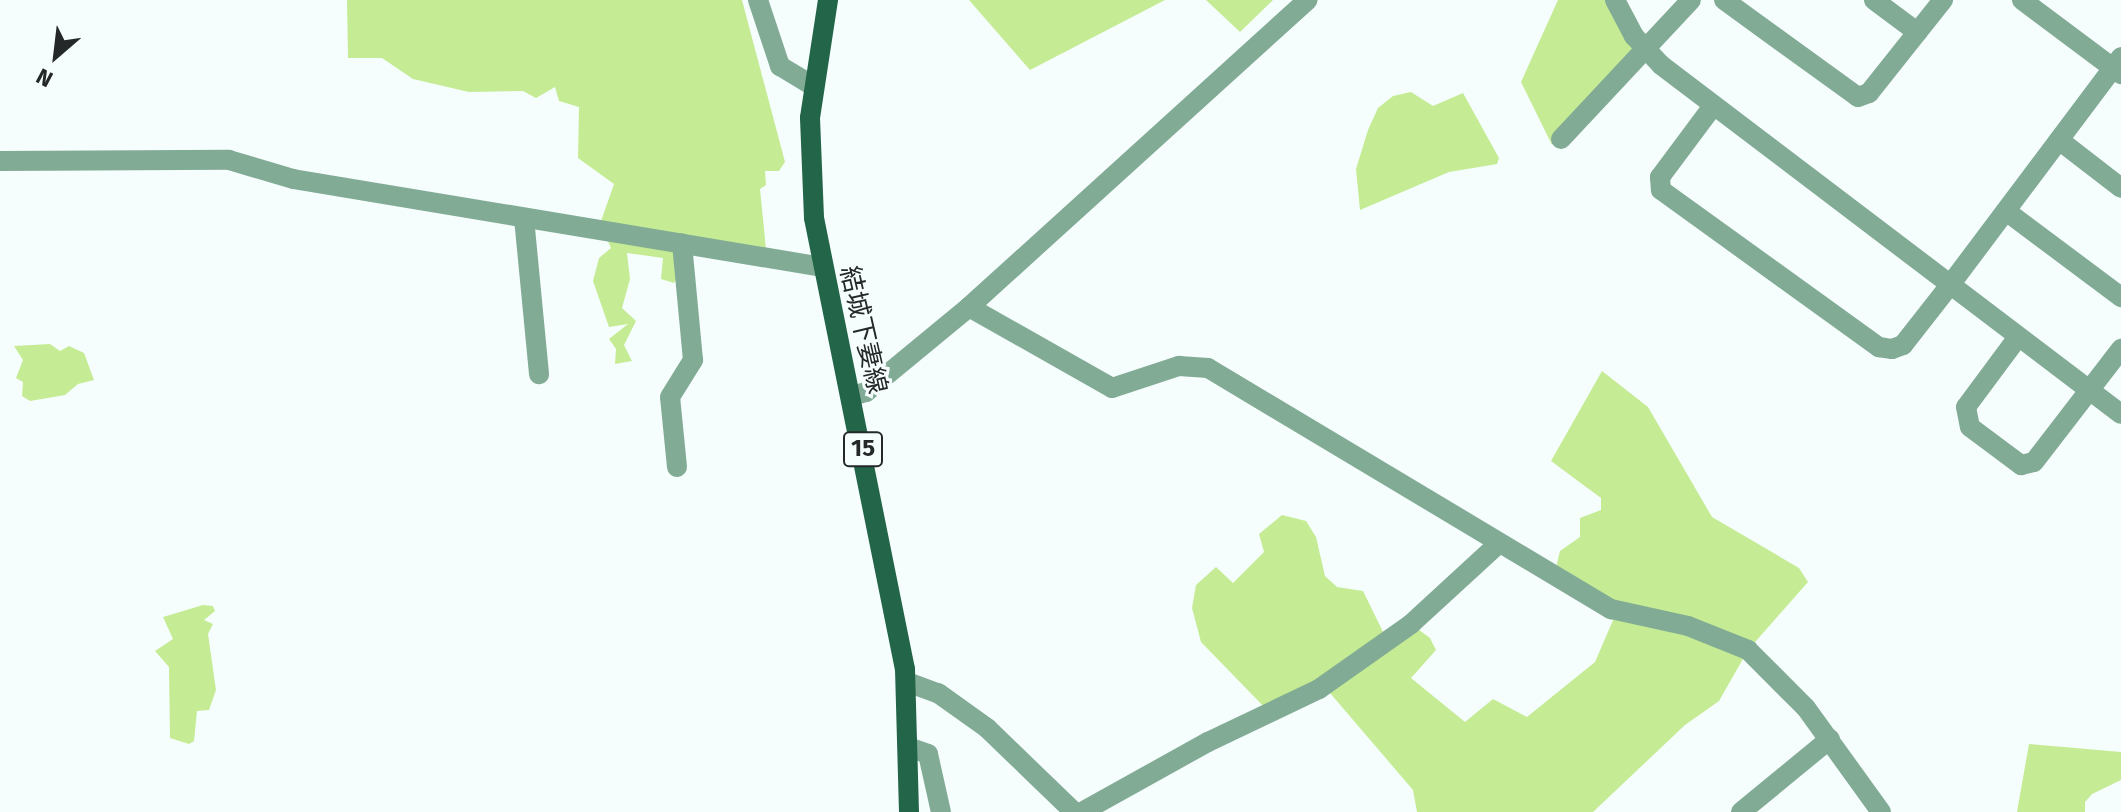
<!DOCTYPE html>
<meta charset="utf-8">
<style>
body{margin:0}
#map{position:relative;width:2121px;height:812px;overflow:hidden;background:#f5fdfd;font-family:"Fira Sans","Noto Sans JP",sans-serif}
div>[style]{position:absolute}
.green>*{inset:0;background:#c5ec94}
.minor>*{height:20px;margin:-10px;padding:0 10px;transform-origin:10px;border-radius:10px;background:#82ab96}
.major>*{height:20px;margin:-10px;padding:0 10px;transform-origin:10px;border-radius:10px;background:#226548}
span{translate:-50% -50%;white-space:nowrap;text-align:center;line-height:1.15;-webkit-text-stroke:6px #f5fdfd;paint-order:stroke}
.shield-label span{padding:2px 6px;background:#f5fdfd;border:2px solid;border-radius:6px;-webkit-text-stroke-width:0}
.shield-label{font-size:24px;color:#252828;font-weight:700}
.street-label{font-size:26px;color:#252828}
.north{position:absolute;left:16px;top:16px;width:80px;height:80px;-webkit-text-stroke:6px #f5fdfd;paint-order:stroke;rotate:208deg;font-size:22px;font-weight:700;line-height:32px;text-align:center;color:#252828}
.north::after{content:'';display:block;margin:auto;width:28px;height:36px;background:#252828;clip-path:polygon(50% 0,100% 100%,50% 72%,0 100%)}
</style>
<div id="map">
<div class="green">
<div style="clip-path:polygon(347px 0,742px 0,785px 162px,779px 171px,765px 171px,766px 185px,760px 189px,766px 249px,693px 250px,674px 283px,661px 279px,663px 258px,627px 253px,630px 279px,622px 308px,636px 321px,624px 345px,632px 361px,615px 364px,616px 349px,609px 339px,628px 324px,609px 327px,593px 281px,599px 258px,611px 248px,600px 224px,614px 184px,578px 158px,579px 107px,559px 101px,555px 87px,536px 98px,523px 91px,469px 92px,413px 79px,382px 58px,348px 58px)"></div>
<div style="clip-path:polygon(969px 0,1165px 0,1030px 70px)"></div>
<div style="clip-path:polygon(1206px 0,1273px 0,1240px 32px)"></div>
<div style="clip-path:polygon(1558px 0,1608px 0,1640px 51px,1552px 145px,1521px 82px)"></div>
<div style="clip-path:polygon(1411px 92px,1433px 106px,1463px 93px,1499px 158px,1497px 164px,1449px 172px,1360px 210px,1356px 169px,1368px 130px,1378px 108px,1393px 96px)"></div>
<div style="clip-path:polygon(50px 344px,60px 351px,69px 346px,84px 353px,94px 380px,78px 384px,65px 395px,30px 401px,22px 396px,23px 382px,16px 378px,23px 360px,14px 346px)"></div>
<div style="clip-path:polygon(1602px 371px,1648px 407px,1712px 517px,1799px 568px,1808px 582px,1748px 650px,1719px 701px,1685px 725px,1593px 812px,1417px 812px,1413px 790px,1324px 686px,1270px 713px,1201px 642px,1192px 608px,1196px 585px,1216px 567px,1233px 583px,1264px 552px,1259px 534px,1282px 515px,1306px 521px,1316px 537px,1325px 576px,1337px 587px,1363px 591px,1387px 640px,1411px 624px,1430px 638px,1436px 650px,1411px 678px,1465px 722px,1493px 699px,1527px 717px,1595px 662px,1617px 611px,1554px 576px,1560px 551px,1580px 537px,1580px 518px,1601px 510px,1601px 498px,1551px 461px)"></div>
<div style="clip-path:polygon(203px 605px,213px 606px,215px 611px,204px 620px,213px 624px,208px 634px,216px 690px,209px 710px,197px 711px,194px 741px,189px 744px,170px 738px,169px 667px,155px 651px,173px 639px,163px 617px)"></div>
<div style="clip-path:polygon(2029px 744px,2121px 752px,2121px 780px,2092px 794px,2085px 802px,2085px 812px,2017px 812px)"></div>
</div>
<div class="minor">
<div style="left:758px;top:0;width:70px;rotate:71.6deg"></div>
<div style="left:780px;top:66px;width:39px;rotate:31deg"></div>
<div style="left:1615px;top:0;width:41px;rotate:62.2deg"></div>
<div style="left:1634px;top:36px;width:40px;rotate:47deg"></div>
<div style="left:1661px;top:65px;width:577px;rotate:37.19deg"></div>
<div style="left:1724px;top:0;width:165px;rotate:35.9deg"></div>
<div style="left:1858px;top:97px;width:12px;rotate:-20deg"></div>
<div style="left:1869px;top:93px;width:119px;rotate:-51.5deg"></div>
<div style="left:1874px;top:0;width:54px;rotate:36.7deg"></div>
<div style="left:2022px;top:0;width:124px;rotate:36.8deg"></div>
<div style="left:1713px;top:106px;width:89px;rotate:126.7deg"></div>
<div style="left:1660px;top:177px;width:13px;rotate:86deg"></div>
<div style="left:1661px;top:190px;width:269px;rotate:35.8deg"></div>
<div style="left:1879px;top:347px;width:13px;rotate:9deg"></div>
<div style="left:1892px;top:349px;width:12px;rotate:-20deg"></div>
<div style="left:1903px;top:345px;width:76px;rotate:-51.9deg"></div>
<div style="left:1950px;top:285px;width:285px;rotate:-53.1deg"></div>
<div style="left:1561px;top:139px;width:190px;rotate:-46.9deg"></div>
<div style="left:2059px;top:140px;width:78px;rotate:37.7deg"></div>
<div style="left:0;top:161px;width:229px;rotate:-0.3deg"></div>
<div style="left:229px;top:160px;width:67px;rotate:16.5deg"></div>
<div style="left:293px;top:179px;width:536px;rotate:9.44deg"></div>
<div style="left:2006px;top:211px;width:144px;rotate:36.8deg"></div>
<div style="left:524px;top:218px;width:157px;rotate:84.5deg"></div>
<div style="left:969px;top:307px;width:164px;rotate:29.5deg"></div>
<div style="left:1112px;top:388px;width:71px;rotate:-18.2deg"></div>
<div style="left:1179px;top:366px;width:29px;rotate:4deg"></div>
<div style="left:1208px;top:368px;width:470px;rotate:30.9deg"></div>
<div style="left:1611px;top:609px;width:79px;rotate:12.4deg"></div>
<div style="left:1688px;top:626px;width:65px;rotate:21.8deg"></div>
<div style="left:1748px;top:650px;width:82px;rotate:45deg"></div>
<div style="left:1806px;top:708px;width:128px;rotate:54.2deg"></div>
<div style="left:2018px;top:337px;width:87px;rotate:126.6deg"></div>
<div style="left:1966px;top:407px;width:20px;rotate:79deg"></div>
<div style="left:1970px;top:427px;width:64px;rotate:36.7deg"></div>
<div style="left:2021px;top:465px;width:13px;rotate:-13deg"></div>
<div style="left:2034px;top:462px;width:143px;rotate:-52.4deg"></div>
<div style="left:851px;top:396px;width:16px;rotate:-15deg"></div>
<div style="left:866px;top:392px;width:134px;rotate:-39.5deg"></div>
<div style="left:969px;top:307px;width:457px;rotate:-42.2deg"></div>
<div style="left:677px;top:467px;width:70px;rotate:-95.7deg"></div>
<div style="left:670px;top:397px;width:44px;rotate:-58.1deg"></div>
<div style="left:693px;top:360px;width:117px;rotate:-95.4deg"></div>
<div style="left:907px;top:682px;width:33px;rotate:20deg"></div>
<div style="left:938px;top:693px;width:60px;rotate:35.5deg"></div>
<div style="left:987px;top:728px;width:121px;rotate:44deg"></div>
<div style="left:911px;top:748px;width:18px;rotate:19deg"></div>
<div style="left:928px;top:754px;width:59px;rotate:77.4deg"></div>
<div style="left:1082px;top:812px;width:144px;rotate:-29.1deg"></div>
<div style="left:1208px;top:742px;width:123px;rotate:-25.5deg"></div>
<div style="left:1319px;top:689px;width:113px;rotate:-35.2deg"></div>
<div style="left:1411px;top:624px;width:120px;rotate:-42.6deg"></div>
<div style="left:1741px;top:812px;width:115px;rotate:-39.4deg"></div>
</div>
<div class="major">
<div style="left:828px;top:0;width:119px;rotate:98.7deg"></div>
<div style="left:810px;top:118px;width:100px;rotate:87.7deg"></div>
<div style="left:814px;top:218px;width:460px;rotate:78.6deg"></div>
<div style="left:905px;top:669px;width:143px;rotate:88.4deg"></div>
</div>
<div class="shield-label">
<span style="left:863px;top:449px">15</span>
</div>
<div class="street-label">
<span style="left:863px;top:330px;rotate:77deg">結城下妻線</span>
</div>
<div class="north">N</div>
</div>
